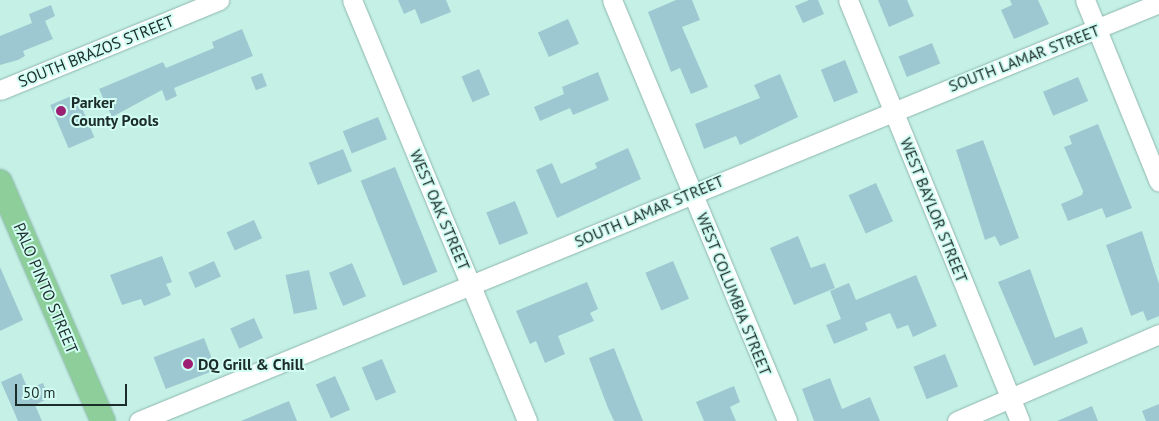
<!DOCTYPE html>
<style>
body{margin:0}
#map{position:relative;width:1159px;height:421px;overflow:hidden;background:#c5f0e6;font-family:"PT Sans",sans-serif}
div>[style]{position:absolute}
.building>*{inset:0;background:#9ec8d1;transform-origin:0 0}
.roads{filter:drop-shadow(0 0 1px #8db6ad) drop-shadow(0 0 1px #8db6ad)}
.minor>*{height:19px;margin:-9.5px;padding:0 9.5px;transform-origin:9.5px;border-radius:9.5px;background:#fff}
.major>*{height:24px;margin:-12px;padding:0 12px;transform-origin:12px;border-radius:12px;background:#8dce9a}
.dots>*{width:14px;height:14px;translate:-50% -50%;box-sizing:border-box;border:2px solid #d2fdf3;border-radius:50%}
span{translate:-50% -50%;white-space:nowrap;text-align:center;line-height:1.15;-webkit-text-stroke:4px #d2fdf3;paint-order:stroke}
.street-label{font-size:16px;color:#1c2c29}
.poi-label{font-size:16px;color:#1c2c29;font-weight:700}
.left{translate:0 -50%;text-align:left}
.scale{position:absolute;left:15px;top:384px;width:112px;height:22px;box-sizing:border-box;border:2px solid #1c2c29;border-top:0;padding-left:6px;font-size:15px;line-height:18px;white-space:nowrap;color:#1c2c29;-webkit-text-stroke:4px #d2fdf3;paint-order:stroke}
</style>
<div id="map">
<div class="building">
<div style="clip-path:polygon(398px 0,446px 0,451px 12px,421px 24px,415px 9px,404px 14px)"></div>
<div style="clip-path:polygon(676px 0,692px 0,700px 20px,682px 27px,708px 87px,691px 94px,680px 68px,671px 72px,648px 12px)"></div>
<div style="clip-path:polygon(809px 0,818px 0,824px 14px,803px 23px,795px 6px)"></div>
<div style="clip-path:polygon(878px 0,907px 0,914px 16px,889px 27px)"></div>
<div style="clip-path:polygon(1010px 0,1038px 0,1049px 24px,1014px 39px,1001px 10px,1012px 5px)"></div>
<div style="clip-path:polygon(51px 5px,55px 16px,45px 21px,53px 39px,23px 51px,25px 56px,18px 60px,0 65px,0 36px,32px 23px,29px 14px)"></div>
<div style="left:568px;top:19px;width:27px;height:33px;rotate:66deg"></div>
<div style="clip-path:polygon(242px 29px,253px 56px,174px 88px,177px 96px,166px 101px,162px 90px,112px 117px,99px 89px,163px 62px,166px 68px,214px 48px,212px 42px)"></div>
<div style="left:932px;top:43px;width:22px;height:36px;rotate:68deg"></div>
<div style="left:845px;top:60px;width:35px;height:26px;rotate:68deg"></div>
<div style="left:479px;top:69px;width:28px;height:19px;rotate:67deg"></div>
<div style="clip-path:polygon(598px 72px,609px 100px,573px 115px,570px 108px,540px 121px,534px 107px,564px 94px,562px 87px)"></div>
<div style="left:262px;top:73px;width:14px;height:12px;rotate:69deg"></div>
<div style="clip-path:polygon(780px 74px,798px 117px,740px 145px,736px 136px,704px 149px,695px 124px,760px 98px,754px 85px)"></div>
<div style="left:1078px;top:77px;width:26px;height:38px;rotate:67deg"></div>
<div style="left:76px;top:94px;width:47px;height:28px;rotate:67deg"></div>
<div style="left:378px;top:117px;width:24px;height:38px;rotate:68deg"></div>
<div style="clip-path:polygon(1098px 124px,1132px 208px,1106px 218px,1102px 208px,1068px 221px,1061px 204px,1082px 195px,1083px 191px,1064px 147px,1072px 144px,1069px 136px)"></div>
<div style="clip-path:polygon(983px 140px,1019px 238px,1000px 246px,995px 236px,985px 240px,956px 150px)"></div>
<div style="clip-path:polygon(628px 148px,641px 179px,557px 218px,536px 170px,552px 163px,561px 184px,597px 168px,595px 163px)"></div>
<div style="left:343px;top:149px;width:24px;height:37px;rotate:68deg"></div>
<div style="left:395px;top:167px;width:113px;height:37px;rotate:68deg"></div>
<div style="left:876px;top:183px;width:42px;height:30px;rotate:66deg"></div>
<div style="left:515px;top:201px;width:35px;height:31px;rotate:68deg"></div>
<div style="left:254px;top:220px;width:20px;height:30px;rotate:66deg"></div>
<div style="clip-path:polygon(1142px 231px,1159px 284px,1159px 316px,1147px 321px,1143px 311px,1131px 316px,1106px 245px)"></div>
<div style="clip-path:polygon(798px 236px,811px 268px,825px 263px,835px 288px,794px 305px,770px 248px)"></div>
<div style="clip-path:polygon(162px 256px,172px 282px,166px 284px,171px 295px,144px 306px,141px 299px,122px 305px,110px 275px)"></div>
<div style="left:214px;top:261px;width:17px;height:28px;rotate:66deg"></div>
<div style="left:673px;top:261px;width:41px;height:30px;rotate:67deg"></div>
<div style="left:352px;top:263px;width:36px;height:25px;rotate:67deg"></div>
<div style="clip-path:polygon(0 267px,23px 320px,0 331px)"></div>
<div style="clip-path:polygon(1030px 269px,1055px 338px,1082px 327px,1088px 343px,1034px 366px,998px 282px)"></div>
<div style="left:309px;top:270px;width:40px;height:24px;rotate:78deg"></div>
<div style="clip-path:polygon(916px 275px,937px 326px,913px 337px,908px 325px,897px 329px,890px 313px,865px 323px,868px 330px,834px 344px,826px 325px,841px 319px,830px 291px,849px 283px,856px 300px)"></div>
<div style="clip-path:polygon(587px 282px,598px 309px,590px 313px,594px 321px,558px 336px,565px 354px,545px 363px,536px 341px,530px 344px,516px 311px)"></div>
<div style="left:254px;top:318px;width:22px;height:26px;rotate:66deg"></div>
<div style="left:204px;top:338px;width:34px;height:54px;rotate:69deg"></div>
<div style="clip-path:polygon(614px 348px,643px 421px,614px 421px,608px 408px,589px 358px)"></div>
<div style="left:945px;top:354px;width:35px;height:34px;rotate:68deg"></div>
<div style="left:382px;top:359px;width:36px;height:22px;rotate:67deg"></div>
<div style="clip-path:polygon(21px 373px,28px 389px,43px 383px,49px 398px,35px 405px,42px 421px,18px 421px,1px 382px)"></div>
<div style="left:335px;top:376px;width:37px;height:21px;rotate:66deg"></div>
<div style="clip-path:polygon(830px 378px,842px 409px,870px 397px,880px 421px,814px 421px,802px 389px)"></div>
<div style="clip-path:polygon(734px 386px,740px 402px,730px 407px,736px 421px,704px 421px,696px 402px)"></div>
<div style="clip-path:polygon(289px 401px,297px 421px,241px 421px)"></div>
<div style="clip-path:polygon(1159px 404px,1159px 421px,1146px 421px,1142px 411px)"></div>
<div style="clip-path:polygon(1092px 406px,1098px 421px,1057px 421px)"></div>
</div>
<div class="roads">
<div class="minor">
<div style="left:352px;top:0;width:456px;rotate:67.4deg"></div>
<div style="left:612px;top:0;width:456px;rotate:67.4deg"></div>
<div style="left:848px;top:0;width:455px;rotate:67.8deg"></div>
<div style="left:1085px;top:0;width:196px;rotate:67.9deg"></div>
<div style="left:0;top:90px;width:237px;rotate:-22.3deg"></div>
<div style="left:139px;top:421px;width:1102px;rotate:-22.28deg"></div>
<div style="left:957px;top:421px;width:220px;rotate:-23.3deg"></div>
</div>
<div class="major">
<div style="left:0;top:182px;width:260px;rotate:66.7deg"></div>
</div>
</div>
<div class="dots">
<div style="left:61px;top:111px;background:#9d1f74"></div>
<div style="left:188px;top:364px;background:#9d1f74"></div>
</div>
<div class="street-label">
<span style="left:96px;top:51px;rotate:-22deg">SOUTH BRAZOS STREET</span>
<span style="left:1024px;top:58px;rotate:-21deg">SOUTH LAMAR STREET</span>
<span style="left:440px;top:210px;rotate:67deg">WEST OAK STREET</span>
<span style="left:934px;top:210px;rotate:68deg">WEST BAYLOR STREET</span>
<span style="left:649px;top:211px;rotate:-23deg">SOUTH LAMAR STREET</span>
<span style="left:46px;top:288px;rotate:67deg">PALO PINTO STREET</span>
<span style="left:734px;top:294px;rotate:68deg">WEST COLUMBIA STREET</span>
</div>
<div class="poi-label">
<span class="left" style="left:71px;top:111px">Parker<br>County Pools</span>
<span class="left" style="left:198px;top:364px">DQ Grill &amp; Chill</span>
</div>
<div class="scale">50 m</div>
</div>
